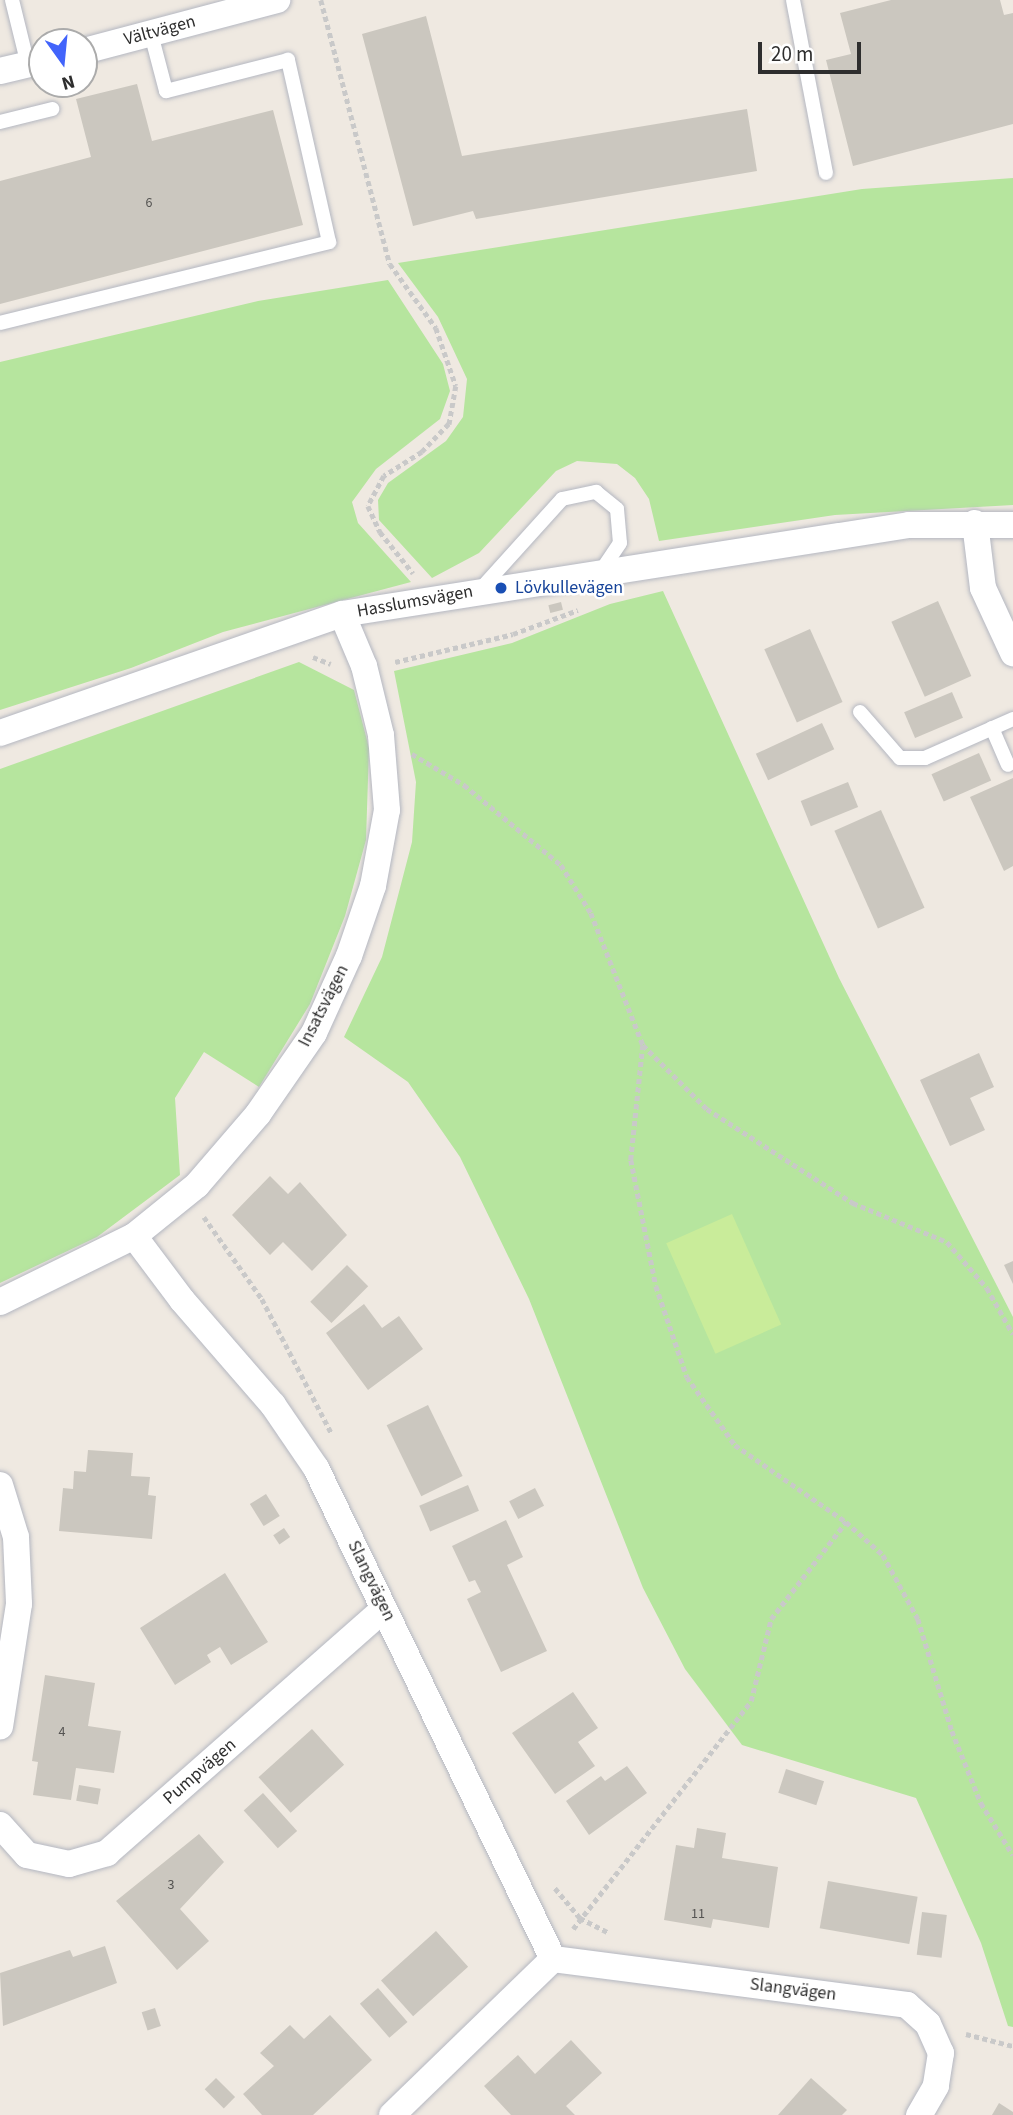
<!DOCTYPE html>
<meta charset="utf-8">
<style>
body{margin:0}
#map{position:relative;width:1013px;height:2115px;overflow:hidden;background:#efe9e1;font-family:"Source Sans 3",sans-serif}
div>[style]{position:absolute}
.green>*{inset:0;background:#b6e59e}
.pitch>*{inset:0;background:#c9ec9a;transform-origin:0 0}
.building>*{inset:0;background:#cbc7bf;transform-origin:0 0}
.path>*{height:4.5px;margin-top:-2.25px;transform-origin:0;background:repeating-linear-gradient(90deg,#c9c9c9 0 5px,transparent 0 8.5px)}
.roads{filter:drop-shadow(0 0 2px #b4b7c1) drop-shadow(0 0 2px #b4b7c1)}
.lane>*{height:14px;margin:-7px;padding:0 7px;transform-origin:7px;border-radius:7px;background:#fff}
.street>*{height:26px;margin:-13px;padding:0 13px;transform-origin:13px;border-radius:13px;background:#fff}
.dots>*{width:19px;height:19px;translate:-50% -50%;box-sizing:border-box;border:4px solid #fff;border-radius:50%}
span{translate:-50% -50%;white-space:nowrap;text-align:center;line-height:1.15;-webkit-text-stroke:5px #fff;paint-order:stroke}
.number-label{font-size:14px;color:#555452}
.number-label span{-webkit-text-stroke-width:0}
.street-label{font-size:18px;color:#2e2e2e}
.transit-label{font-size:18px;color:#164399}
.left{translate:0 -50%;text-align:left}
.north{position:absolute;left:28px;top:28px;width:70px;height:70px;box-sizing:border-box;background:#fff;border:2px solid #ababab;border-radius:50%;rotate:165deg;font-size:19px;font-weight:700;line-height:28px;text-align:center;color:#2e2e2e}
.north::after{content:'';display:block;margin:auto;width:24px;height:32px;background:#4264fb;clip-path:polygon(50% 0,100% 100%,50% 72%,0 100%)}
.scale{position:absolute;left:758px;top:42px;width:103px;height:32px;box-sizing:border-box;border:4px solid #2e2e2e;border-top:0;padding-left:9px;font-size:21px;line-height:24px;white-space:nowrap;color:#2e2e2e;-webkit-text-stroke:5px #fff;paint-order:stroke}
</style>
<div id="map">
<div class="green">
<div style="clip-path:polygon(1013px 178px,1013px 505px,835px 515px,659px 541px,649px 499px,635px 478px,617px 464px,577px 461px,556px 471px,479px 553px,432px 578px,379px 520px,378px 500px,388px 483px,446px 441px,463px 417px,467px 379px,438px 317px,398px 263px,862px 189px)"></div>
<div style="clip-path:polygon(388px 280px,443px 364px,450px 391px,440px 419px,376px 469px,352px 502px,358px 523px,411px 582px,223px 632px,131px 668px,0 710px,0 362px,258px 301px)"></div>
<div style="clip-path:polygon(663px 591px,839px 978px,1013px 1317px,1013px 2027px,1008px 2026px,981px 1943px,916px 1798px,742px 1745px,685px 1669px,643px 1588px,529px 1299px,460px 1157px,408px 1082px,344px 1037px,382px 957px,412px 842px,416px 782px,394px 671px,512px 643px,610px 604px)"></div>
<div style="clip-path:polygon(299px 662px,354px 690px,369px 748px,366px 840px,345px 916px,310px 1004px,259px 1087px,204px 1052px,175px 1098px,180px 1175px,97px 1237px,0 1283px,0 769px)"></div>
</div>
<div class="pitch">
<div style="left:732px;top:1214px;width:121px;height:72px;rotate:66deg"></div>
</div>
<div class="building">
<div style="clip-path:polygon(891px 0,1000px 0,1004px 15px,1013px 13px,1013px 124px,853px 166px,826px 60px,851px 54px,840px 13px)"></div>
<div style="clip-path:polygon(426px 16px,462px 156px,747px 109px,757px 171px,476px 219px,473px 211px,413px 226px,362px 34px)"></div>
<div style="clip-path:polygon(137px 84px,152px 141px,273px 110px,303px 225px,0 304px,0 181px,91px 157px,76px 99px)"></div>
<div style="left:938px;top:601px;width:82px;height:51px;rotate:66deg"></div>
<div style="left:561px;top:602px;width:8px;height:13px;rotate:76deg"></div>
<div style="left:810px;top:629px;width:80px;height:50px;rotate:66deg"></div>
<div style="left:952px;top:692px;width:28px;height:52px;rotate:67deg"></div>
<div style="left:822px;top:723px;width:29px;height:73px;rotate:65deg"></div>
<div style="left:979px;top:753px;width:30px;height:52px;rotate:66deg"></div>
<div style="clip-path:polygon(1013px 778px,1013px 866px,1004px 871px,970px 797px)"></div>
<div style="left:848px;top:782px;width:27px;height:51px;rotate:68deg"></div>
<div style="left:881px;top:810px;width:107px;height:51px;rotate:66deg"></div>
<div style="clip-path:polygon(979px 1053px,994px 1087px,970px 1098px,985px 1130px,950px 1146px,920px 1080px)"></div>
<div style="clip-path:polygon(270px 1176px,288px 1194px,300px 1182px,347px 1235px,312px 1271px,283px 1242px,270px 1255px,232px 1215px)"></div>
<div style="clip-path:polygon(1013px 1261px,1013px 1284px,1004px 1265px)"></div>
<div style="left:347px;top:1265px;width:30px;height:52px;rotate:45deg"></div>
<div style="clip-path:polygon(364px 1304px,382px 1328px,399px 1316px,423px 1349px,368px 1390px,326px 1333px)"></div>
<div style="left:428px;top:1405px;width:79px;height:46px;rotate:64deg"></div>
<div style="clip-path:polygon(88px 1450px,133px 1453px,131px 1476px,150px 1477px,148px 1495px,156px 1496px,152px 1539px,59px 1531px,63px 1488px,73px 1489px,74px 1471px,86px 1472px)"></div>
<div style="left:468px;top:1485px;width:28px;height:53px;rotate:67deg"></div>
<div style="left:535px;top:1488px;width:20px;height:29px;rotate:63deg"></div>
<div style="left:266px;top:1494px;width:26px;height:19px;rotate:58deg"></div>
<div style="clip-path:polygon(506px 1520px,523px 1557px,507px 1565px,547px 1651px,501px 1672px,467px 1599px,481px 1592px,475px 1580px,469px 1582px,452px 1546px)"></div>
<div style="left:284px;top:1528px;width:11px;height:13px;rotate:56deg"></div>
<div style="clip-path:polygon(225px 1573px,268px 1642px,231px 1665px,220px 1647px,207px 1655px,211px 1662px,175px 1685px,140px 1628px)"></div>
<div style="clip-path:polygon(45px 1675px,95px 1683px,88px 1726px,121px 1731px,114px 1773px,76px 1768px,71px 1800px,33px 1795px,38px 1762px,32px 1761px)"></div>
<div style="clip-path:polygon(573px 1692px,598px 1728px,578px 1742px,595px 1766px,555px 1794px,512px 1733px)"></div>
<div style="left:312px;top:1729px;width:48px;height:72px;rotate:48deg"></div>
<div style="clip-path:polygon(627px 1766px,647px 1793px,589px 1835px,566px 1801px,601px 1776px,605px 1781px)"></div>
<div style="left:786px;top:1769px;width:40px;height:25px;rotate:18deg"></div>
<div style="left:79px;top:1785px;width:22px;height:16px;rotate:10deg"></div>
<div style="left:263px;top:1793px;width:51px;height:26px;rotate:48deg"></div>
<div style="clip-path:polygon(697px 1828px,726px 1833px,722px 1858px,778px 1867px,769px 1928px,713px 1919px,711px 1928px,664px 1920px,676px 1845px,694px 1848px)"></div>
<div style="clip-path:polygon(199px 1834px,224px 1862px,180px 1909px,209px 1941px,177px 1970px,116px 1901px)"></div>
<div style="left:828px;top:1881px;width:91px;height:48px;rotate:10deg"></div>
<div style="left:922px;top:1912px;width:25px;height:43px;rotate:7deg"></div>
<div style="left:436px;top:1931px;width:48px;height:74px;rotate:48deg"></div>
<div style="clip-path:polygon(105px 1946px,117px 1983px,3px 2026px,0 1973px,70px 1950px,73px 1957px)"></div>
<div style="left:378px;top:1988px;width:45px;height:24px;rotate:49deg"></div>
<div style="left:155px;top:2008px;width:19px;height:14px;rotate:72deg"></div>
<div style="clip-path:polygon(330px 2015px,372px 2060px,313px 2115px,262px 2115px,243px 2094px,274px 2066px,260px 2053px,290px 2025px,304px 2039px)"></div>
<div style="clip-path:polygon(571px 2040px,602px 2073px,566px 2106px,575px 2115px,511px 2115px,484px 2086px,518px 2055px,535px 2074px)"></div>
<div style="left:216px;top:2078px;width:27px;height:16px;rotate:45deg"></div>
<div style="clip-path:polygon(811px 2078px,847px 2110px,842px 2115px,778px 2115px)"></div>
<div style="clip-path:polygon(999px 2103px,1013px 2112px,1013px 2115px,992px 2115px)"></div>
</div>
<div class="path">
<div style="left:321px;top:0;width:273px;rotate:75.4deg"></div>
<div style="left:390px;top:264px;width:79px;rotate:54.3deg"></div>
<div style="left:436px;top:328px;width:61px;rotate:71deg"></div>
<div style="left:456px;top:386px;width:39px;rotate:100deg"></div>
<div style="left:449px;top:424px;width:39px;rotate:134deg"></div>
<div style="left:422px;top:452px;width:45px;rotate:147.7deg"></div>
<div style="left:384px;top:476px;width:34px;rotate:118deg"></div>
<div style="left:368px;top:506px;width:29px;rotate:65deg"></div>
<div style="left:380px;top:532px;width:53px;rotate:51.2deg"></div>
<div style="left:313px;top:657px;width:19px;rotate:21deg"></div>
<div style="left:395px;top:662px;width:121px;rotate:-13.3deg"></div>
<div style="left:513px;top:634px;width:69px;rotate:-20.3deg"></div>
<div style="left:412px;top:754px;width:61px;rotate:30.8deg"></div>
<div style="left:464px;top:785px;width:126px;rotate:39.5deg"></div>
<div style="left:561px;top:865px;width:57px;rotate:58deg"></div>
<div style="left:591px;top:913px;width:142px;rotate:68.5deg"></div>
<div style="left:643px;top:1045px;width:91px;rotate:45deg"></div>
<div style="left:707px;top:1109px;width:174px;rotate:32.8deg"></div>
<div style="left:853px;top:1203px;width:102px;rotate:22.5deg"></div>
<div style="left:947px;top:1242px;width:61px;rotate:49deg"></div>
<div style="left:987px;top:1288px;width:53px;rotate:60.5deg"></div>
<div style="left:643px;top:1045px;width:116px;rotate:96deg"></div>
<div style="left:631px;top:1160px;width:128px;rotate:78.8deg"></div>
<div style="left:656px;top:1286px;width:96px;rotate:71.2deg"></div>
<div style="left:687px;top:1377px;width:83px;rotate:54.8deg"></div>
<div style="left:735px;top:1445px;width:135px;rotate:34.7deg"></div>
<div style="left:846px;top:1522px;width:50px;rotate:41.7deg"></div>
<div style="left:883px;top:1555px;width:73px;rotate:61.3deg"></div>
<div style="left:918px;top:1619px;width:117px;rotate:73.1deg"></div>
<div style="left:952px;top:1731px;width:78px;rotate:68.1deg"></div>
<div style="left:981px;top:1803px;width:61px;rotate:58.4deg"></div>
<div style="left:204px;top:1217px;width:100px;rotate:54.7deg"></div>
<div style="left:262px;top:1299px;width:150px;rotate:62.6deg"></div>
<div style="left:555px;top:1888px;width:39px;rotate:50deg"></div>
<div style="left:580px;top:1918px;width:33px;rotate:27deg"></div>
<div style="left:573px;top:1929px;width:289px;rotate:-52deg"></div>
<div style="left:751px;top:1701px;width:84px;rotate:-76.3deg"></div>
<div style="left:771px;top:1619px;width:123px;rotate:-52.3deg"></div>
<div style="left:966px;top:2034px;width:49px;rotate:14.3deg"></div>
</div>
<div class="roads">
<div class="lane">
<div style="left:12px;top:0;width:67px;rotate:76.2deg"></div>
<div style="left:793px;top:0;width:176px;rotate:79.2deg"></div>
<div style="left:0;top:122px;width:54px;rotate:-14deg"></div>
<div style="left:0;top:323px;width:339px;rotate:-13.8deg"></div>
<div style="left:329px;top:242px;width:187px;rotate:-102.7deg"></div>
<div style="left:288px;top:60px;width:126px;rotate:165.7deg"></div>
<div style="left:166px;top:91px;width:59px;rotate:-104.7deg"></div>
<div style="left:479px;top:591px;width:124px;rotate:-47.9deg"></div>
<div style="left:562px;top:499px;width:35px;rotate:-12deg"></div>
<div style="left:596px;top:492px;width:27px;rotate:39deg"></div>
<div style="left:617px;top:509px;width:34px;rotate:85deg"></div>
<div style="left:620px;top:543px;width:34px;rotate:124deg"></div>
<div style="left:860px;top:712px;width:61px;rotate:49deg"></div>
<div style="left:900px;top:758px;width:25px"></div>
<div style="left:925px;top:758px;width:96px;rotate:-23.9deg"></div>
<div style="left:992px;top:728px;width:40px;rotate:66.6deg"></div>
</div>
<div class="street">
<div style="left:84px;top:51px;width:200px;rotate:-14.8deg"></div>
<div style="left:0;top:71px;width:43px;rotate:-13.4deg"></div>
<div style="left:975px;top:523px;width:65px;rotate:83deg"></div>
<div style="left:983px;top:588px;width:72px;rotate:65.2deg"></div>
<div style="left:0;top:733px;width:362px;rotate:-19.2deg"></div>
<div style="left:342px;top:614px;width:574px;rotate:-8.92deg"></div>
<div style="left:909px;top:525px;width:104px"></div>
<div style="left:134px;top:1236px;width:80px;rotate:53.1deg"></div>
<div style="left:182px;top:1300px;width:139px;rotate:49.1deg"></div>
<div style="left:273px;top:1405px;width:76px;rotate:55.7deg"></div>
<div style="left:316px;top:1468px;width:545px;rotate:64.23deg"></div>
<div style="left:0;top:1302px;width:149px;rotate:-26.2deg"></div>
<div style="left:134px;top:1236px;width:81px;rotate:-39deg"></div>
<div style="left:197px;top:1185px;width:94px;rotate:-49.3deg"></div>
<div style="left:258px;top:1114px;width:98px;rotate:-55.3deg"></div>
<div style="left:314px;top:1033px;width:85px;rotate:-65.6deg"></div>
<div style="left:349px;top:956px;width:74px;rotate:-71.1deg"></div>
<div style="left:373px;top:886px;width:77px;rotate:-79.6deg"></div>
<div style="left:387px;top:810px;width:75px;rotate:-94.6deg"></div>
<div style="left:381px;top:735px;width:71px;rotate:-103.8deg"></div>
<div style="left:364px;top:666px;width:56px;rotate:-112.9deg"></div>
<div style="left:0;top:1485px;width:54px;rotate:72.9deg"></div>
<div style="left:16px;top:1537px;width:67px;rotate:87.4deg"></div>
<div style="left:19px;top:1604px;width:124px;rotate:98.8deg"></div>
<div style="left:0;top:1825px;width:40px;rotate:48deg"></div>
<div style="left:27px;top:1855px;width:43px;rotate:12.1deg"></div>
<div style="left:69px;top:1864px;width:40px;rotate:-16deg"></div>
<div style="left:107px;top:1853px;width:369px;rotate:-41.4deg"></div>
<div style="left:553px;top:1959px;width:357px;rotate:7.4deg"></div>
<div style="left:907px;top:2005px;width:28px;rotate:42deg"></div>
<div style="left:928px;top:2024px;width:32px;rotate:66deg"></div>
<div style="left:941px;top:2053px;width:33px;rotate:99deg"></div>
<div style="left:936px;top:2086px;width:34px;rotate:120deg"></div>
<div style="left:392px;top:2115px;width:224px;rotate:-44.1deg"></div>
</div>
</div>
<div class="dots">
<div style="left:501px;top:588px;background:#1a4fb4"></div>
</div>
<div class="number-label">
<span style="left:149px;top:203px">6</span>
<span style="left:62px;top:1732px">4</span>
<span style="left:171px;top:1885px">3</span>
<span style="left:698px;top:1914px">11</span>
</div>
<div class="street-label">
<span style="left:160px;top:31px;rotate:-15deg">Vältvägen</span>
<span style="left:415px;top:602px;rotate:-10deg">Hasslumsvägen</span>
<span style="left:324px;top:1006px;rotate:-63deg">Insatsvägen</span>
<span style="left:371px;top:1581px;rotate:64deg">Slangvägen</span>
<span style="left:200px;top:1772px;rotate:-41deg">Pumpvägen</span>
<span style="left:793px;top:1990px;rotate:7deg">Slangvägen</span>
</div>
<div class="transit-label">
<span class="left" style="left:515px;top:588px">Lövkullevägen</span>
</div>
<div class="north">N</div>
<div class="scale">20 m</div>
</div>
